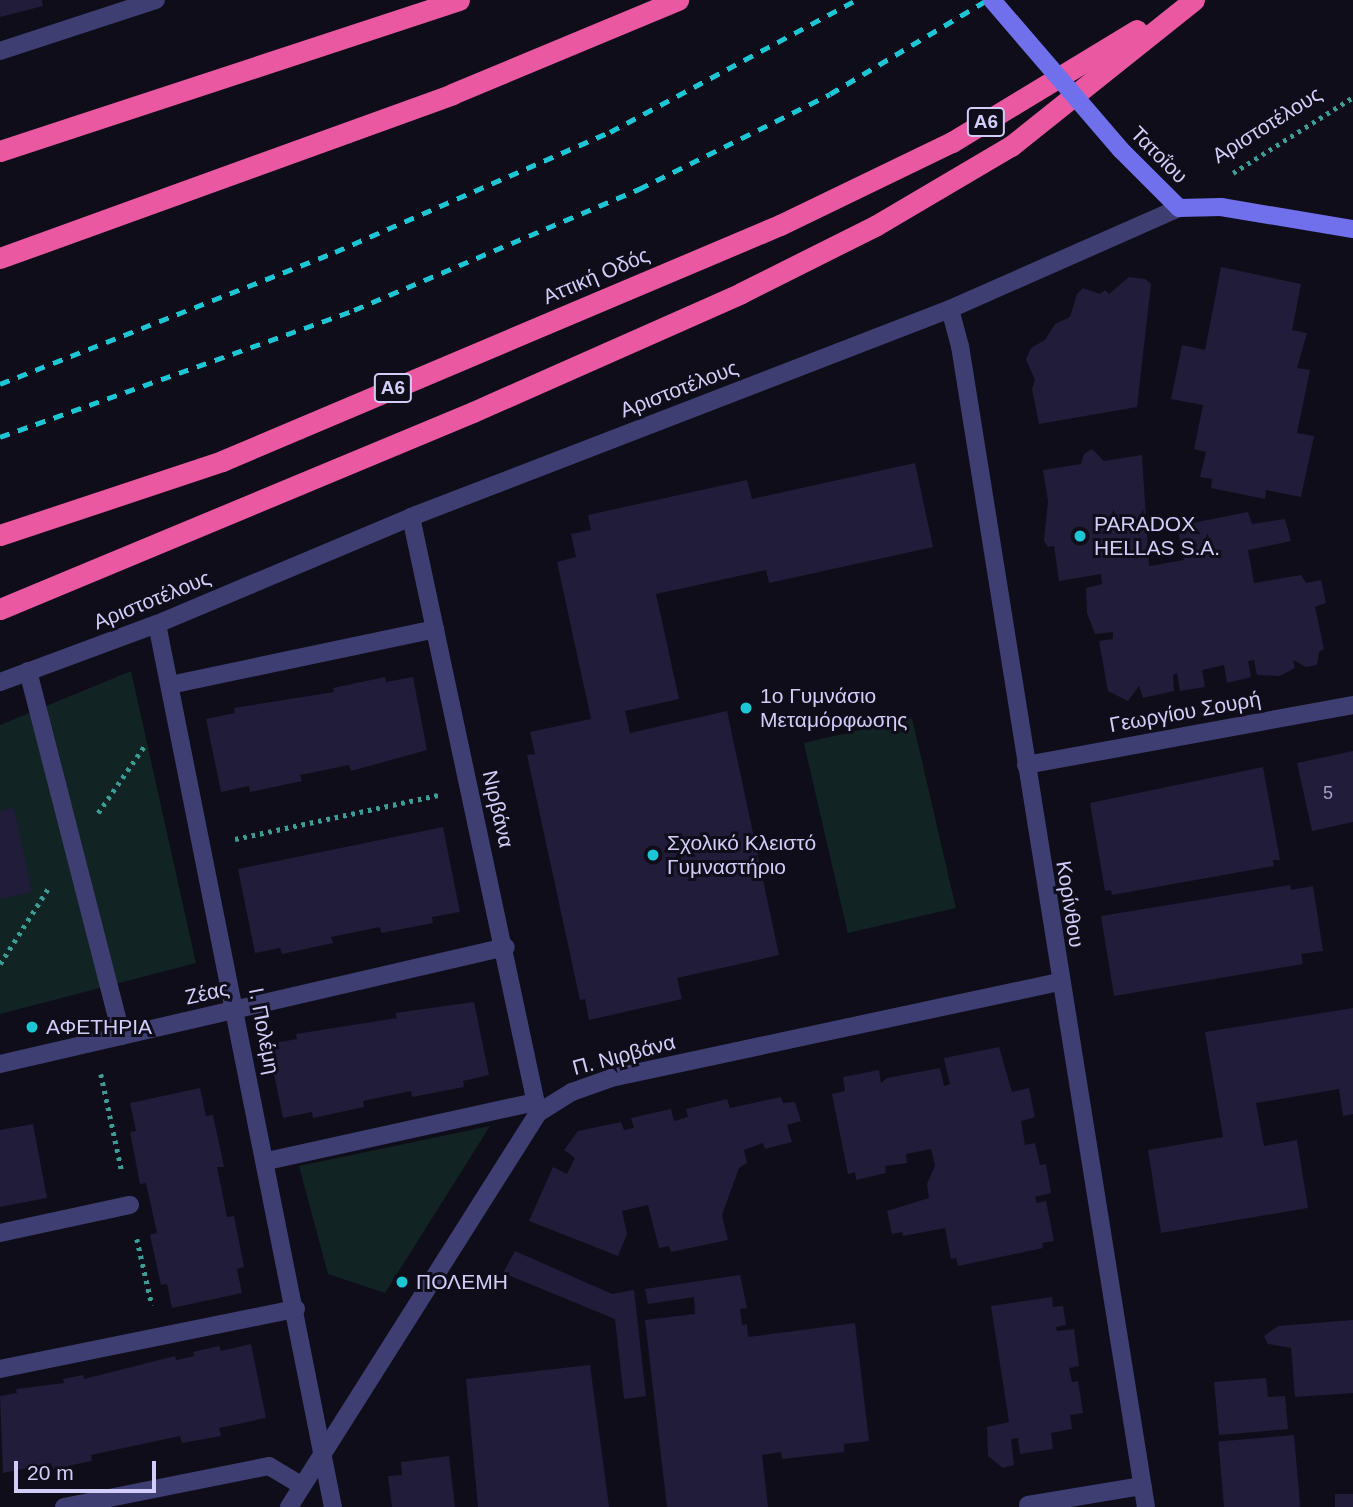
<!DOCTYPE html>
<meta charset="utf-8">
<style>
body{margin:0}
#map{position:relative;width:1353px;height:1507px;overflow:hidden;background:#0f0d1a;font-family:Arial,sans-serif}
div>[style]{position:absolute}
.green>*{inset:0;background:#112322;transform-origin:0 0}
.building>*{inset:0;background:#211c39;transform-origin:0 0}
.path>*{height:4.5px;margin-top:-2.25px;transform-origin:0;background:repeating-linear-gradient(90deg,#3b9e96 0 3.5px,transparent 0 8.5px)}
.lane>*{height:18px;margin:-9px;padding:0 9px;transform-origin:9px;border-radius:9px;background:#3f3e73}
.street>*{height:18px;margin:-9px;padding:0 9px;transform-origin:9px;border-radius:9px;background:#3f3e73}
.secondary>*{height:18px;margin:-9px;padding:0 9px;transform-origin:9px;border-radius:9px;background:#7170ec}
.highway>*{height:21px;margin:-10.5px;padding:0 10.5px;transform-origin:10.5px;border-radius:10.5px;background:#e958a0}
.rail>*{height:5px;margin-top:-2.5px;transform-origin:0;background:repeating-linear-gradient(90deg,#1dc6d5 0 10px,transparent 0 19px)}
.secondary-bridge>*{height:18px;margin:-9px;padding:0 9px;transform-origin:9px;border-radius:9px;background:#7170ec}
.dots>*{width:19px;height:19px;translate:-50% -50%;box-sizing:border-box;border:4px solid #0f0d1a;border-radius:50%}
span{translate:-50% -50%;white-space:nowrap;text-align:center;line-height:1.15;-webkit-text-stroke:6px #0f0d1a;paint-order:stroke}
.number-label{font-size:18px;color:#a5a1c8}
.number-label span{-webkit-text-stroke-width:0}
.shield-label span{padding:2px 5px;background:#0f0d1a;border:2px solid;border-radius:5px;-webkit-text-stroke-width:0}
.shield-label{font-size:19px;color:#d1cdf8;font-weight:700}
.street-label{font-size:21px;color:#d1cdf8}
.poi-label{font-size:21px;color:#d1cdf8}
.left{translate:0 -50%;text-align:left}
.scale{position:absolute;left:14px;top:1461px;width:142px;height:32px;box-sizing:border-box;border:4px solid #d1cdf8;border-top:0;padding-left:9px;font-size:21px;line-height:24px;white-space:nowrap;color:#d1cdf8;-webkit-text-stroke:5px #0f0d1a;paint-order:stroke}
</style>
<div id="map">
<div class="green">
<div style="clip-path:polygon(131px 671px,196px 963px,0 1014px,0 725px)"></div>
<div style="left:912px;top:718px;width:195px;height:111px;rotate:77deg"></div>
<div style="clip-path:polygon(490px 1126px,385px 1293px,328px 1274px,299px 1166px)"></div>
</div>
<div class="building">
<div style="clip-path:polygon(0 0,42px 0,43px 6px,0 17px)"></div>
<div style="clip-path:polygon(1221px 267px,1301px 284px,1292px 330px,1307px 333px,1297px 368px,1310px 370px,1297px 433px,1314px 436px,1301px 497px,1266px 490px,1265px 499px,1211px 488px,1212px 479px,1200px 477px,1206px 452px,1194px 449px,1203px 405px,1171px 399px,1182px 345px,1205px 350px)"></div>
<div style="clip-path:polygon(1129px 277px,1145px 279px,1151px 284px,1137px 407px,1039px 424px,1032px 389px,1035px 380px,1026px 359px,1031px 348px,1045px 340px,1055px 324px,1070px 317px,1077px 294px,1083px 288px,1100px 294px,1105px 290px,1109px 294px)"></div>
<div style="clip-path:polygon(1092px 449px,1104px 461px,1142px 455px,1149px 566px,1184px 560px,1177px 526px,1248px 512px,1252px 524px,1285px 519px,1291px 541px,1248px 550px,1254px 583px,1301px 575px,1306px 583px,1321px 580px,1326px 603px,1315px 607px,1324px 649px,1319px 652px,1317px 665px,1306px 667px,1293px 660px,1295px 668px,1280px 676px,1257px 675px,1254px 660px,1248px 661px,1251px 677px,1227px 683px,1224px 665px,1202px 670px,1205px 687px,1180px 691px,1177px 673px,1173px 675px,1174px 691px,1143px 698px,1139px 686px,1128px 701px,1108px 691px,1099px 641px,1113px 639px,1113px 632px,1095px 634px,1087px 613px,1086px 588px,1102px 584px,1101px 574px,1059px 581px,1054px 546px,1048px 547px,1044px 541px,1048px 501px,1043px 470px,1081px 464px,1084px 454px)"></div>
<div style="clip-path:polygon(915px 463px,933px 547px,769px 583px,766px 570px,656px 594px,679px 699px,625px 711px,630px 733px,727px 711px,779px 955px,677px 978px,682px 999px,589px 1020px,585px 999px,580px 1000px,527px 755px,535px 754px,530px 732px,591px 719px,557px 562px,576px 557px,571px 534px,591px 530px,588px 515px,747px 480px,752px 499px)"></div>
<div style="clip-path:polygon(385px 677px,386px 682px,413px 677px,427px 750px,351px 771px,349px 765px,300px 775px,302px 781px,250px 792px,249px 786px,221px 792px,206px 719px,235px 713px,234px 708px,334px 692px,333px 688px)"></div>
<div style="clip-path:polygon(1353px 751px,1353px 822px,1312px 831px,1297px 763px)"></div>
<div style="clip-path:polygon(1263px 767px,1280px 860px,1273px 860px,1274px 866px,1112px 895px,1111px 890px,1105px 891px,1090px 803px)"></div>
<div style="clip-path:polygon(14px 808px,32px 892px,0 899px,0 811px)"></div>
<div style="clip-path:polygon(443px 827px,460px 912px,432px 917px,433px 923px,381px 933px,380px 927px,331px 937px,333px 943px,282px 954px,280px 948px,255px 953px,238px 869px)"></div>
<div style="clip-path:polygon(1290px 885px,1291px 890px,1313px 886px,1323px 951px,1301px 954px,1303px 964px,1114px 996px,1101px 916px)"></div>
<div style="clip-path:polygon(474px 1002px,489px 1075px,463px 1081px,464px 1087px,412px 1097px,411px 1091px,363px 1101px,364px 1107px,313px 1118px,312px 1112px,283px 1118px,268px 1044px,297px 1039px,296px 1034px,397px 1018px,395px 1013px)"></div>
<div style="clip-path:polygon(1353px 1008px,1353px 1114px,1343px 1116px,1339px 1089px,1256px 1103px,1264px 1146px,1297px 1140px,1308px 1208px,1161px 1233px,1148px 1150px,1223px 1137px,1205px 1032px)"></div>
<div style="clip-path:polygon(999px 1047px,1012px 1092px,1029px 1088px,1035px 1117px,1021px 1121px,1025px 1145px,1035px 1143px,1040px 1165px,1046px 1164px,1051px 1193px,1035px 1197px,1037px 1203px,1046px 1201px,1054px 1241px,1042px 1243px,1043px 1248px,958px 1266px,956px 1258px,951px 1259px,945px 1228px,903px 1236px,902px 1232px,892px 1234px,887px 1211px,929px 1198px,927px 1184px,935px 1166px,931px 1149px,906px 1154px,907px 1163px,885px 1166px,886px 1173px,856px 1180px,855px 1172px,848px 1174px,832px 1094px,845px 1091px,843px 1077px,879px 1070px,881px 1083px,887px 1078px,940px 1068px,944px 1086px,950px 1084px,944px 1058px)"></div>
<div style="clip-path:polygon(200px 1088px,206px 1116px,213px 1115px,224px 1167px,217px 1167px,227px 1217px,234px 1216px,244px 1267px,237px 1269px,242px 1293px,172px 1308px,167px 1284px,161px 1285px,150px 1235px,157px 1233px,146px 1183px,140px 1184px,130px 1132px,136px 1131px,130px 1103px)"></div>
<div style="clip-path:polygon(781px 1097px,783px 1103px,795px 1102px,801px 1121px,787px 1125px,792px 1142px,765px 1149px,763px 1143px,744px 1150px,747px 1163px,739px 1168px,722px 1215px,728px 1240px,671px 1252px,669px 1246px,659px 1248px,648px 1205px,622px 1211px,627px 1234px,618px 1256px,529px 1221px,553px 1167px,567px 1174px,575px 1158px,564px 1150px,578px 1131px,621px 1122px,624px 1130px,634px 1128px,631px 1118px,671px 1109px,674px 1121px,688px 1117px,686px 1109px,727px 1099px,730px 1108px)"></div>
<div style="clip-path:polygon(33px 1124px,47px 1198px,0 1207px,0 1130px)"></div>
<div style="clip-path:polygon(515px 1251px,612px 1294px,634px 1290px,646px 1396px,624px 1399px,615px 1319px,503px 1273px)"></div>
<div style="clip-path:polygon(740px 1275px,747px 1308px,740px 1309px,742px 1325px,747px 1324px,748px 1337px,855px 1323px,869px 1441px,844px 1444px,844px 1452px,782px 1459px,781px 1452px,762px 1455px,768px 1507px,667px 1507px,645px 1320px,695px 1314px,694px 1297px,648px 1304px,645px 1289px)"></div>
<div style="clip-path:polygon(1052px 1297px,1053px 1307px,1063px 1306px,1066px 1325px,1056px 1327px,1057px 1331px,1074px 1329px,1079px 1366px,1069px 1368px,1072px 1382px,1078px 1381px,1083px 1413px,1070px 1415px,1072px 1429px,1051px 1433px,1053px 1449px,1020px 1454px,1018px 1438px,1011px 1439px,1014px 1465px,1003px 1468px,988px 1456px,987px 1427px,1009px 1422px,991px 1306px)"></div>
<div style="clip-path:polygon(1353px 1320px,1353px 1393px,1295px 1397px,1291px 1348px,1268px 1344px,1264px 1336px,1278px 1326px)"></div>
<div style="clip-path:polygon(251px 1344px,266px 1418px,219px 1428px,221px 1436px,182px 1443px,180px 1436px,91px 1455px,92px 1461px,53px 1469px,51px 1463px,3px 1473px,0 1396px,17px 1393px,16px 1389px,64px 1383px,63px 1379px,83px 1375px,84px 1379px,175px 1356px,176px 1360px,186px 1358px,194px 1356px,193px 1352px,219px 1346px,221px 1351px)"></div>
<div style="clip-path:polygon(590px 1365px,609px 1507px,478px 1507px,466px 1379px)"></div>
<div style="clip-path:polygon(1266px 1378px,1268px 1397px,1285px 1396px,1288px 1429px,1219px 1435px,1214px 1382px)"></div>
<div style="left:1294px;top:1435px;width:72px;height:76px;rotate:85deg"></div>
<div style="clip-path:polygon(449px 1456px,455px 1507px,392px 1507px,388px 1476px,402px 1475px,401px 1462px)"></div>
<div style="left:1353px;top:1494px;width:13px;height:18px;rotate:90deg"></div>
</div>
<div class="path">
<div style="left:1233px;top:173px;width:142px;rotate:-32.3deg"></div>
<div style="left:98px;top:813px;width:83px;rotate:-55.3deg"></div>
<div style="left:235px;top:839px;width:208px;rotate:-12.2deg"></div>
<div style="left:0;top:964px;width:91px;rotate:-57.5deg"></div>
<div style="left:101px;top:1074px;width:100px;rotate:77.9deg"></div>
<div style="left:137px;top:1239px;width:68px;rotate:77.2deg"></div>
</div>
<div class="lane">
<div style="left:1028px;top:1505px;width:116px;rotate:-9.5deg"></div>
</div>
<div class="street">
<div style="left:0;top:51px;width:164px;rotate:-18.1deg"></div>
<div style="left:950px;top:309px;width:38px;rotate:75deg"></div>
<div style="left:960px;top:346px;width:1176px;rotate:80.9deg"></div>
<div style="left:411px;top:517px;width:609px;rotate:77.97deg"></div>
<div style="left:157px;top:624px;width:900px;rotate:78.73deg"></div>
<div style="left:28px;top:671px;width:377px;rotate:75.6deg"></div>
<div style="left:0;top:682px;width:167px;rotate:-20.3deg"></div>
<div style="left:157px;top:624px;width:276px;rotate:-22.8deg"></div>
<div style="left:411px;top:517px;width:578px;rotate:-21.1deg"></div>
<div style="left:950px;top:309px;width:250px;rotate:-23.8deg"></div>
<div style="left:170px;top:685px;width:271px;rotate:-11.9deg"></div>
<div style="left:1026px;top:765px;width:332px;rotate:-10.4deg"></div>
<div style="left:0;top:1064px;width:519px;rotate:-13.02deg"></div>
<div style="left:267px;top:1161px;width:275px;rotate:-12.4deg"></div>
<div style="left:0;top:1233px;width:133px;rotate:-12.2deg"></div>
<div style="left:0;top:1369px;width:302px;rotate:-11.5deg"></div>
<div style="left:64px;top:1507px;width:209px;rotate:-11.3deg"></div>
<div style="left:269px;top:1466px;width:37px;rotate:31deg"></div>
<div style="left:289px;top:1507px;width:466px;rotate:-57.7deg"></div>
<div style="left:538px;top:1113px;width:40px;rotate:-32deg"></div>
<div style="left:572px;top:1092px;width:41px;rotate:-19.7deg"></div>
<div style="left:611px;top:1078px;width:458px;rotate:-12.1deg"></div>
</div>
<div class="secondary">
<div style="left:1121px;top:150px;width:82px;rotate:45deg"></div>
<div style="left:1179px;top:208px;width:42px;rotate:-1.4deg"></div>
<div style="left:1221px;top:207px;width:134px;rotate:9.5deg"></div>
</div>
<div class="highway">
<div style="left:0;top:151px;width:483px;rotate:-18.2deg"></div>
<div style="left:0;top:258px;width:481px;rotate:-19.9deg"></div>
<div style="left:452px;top:94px;width:245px;rotate:-22.6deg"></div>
<div style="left:0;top:535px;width:234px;rotate:-18.4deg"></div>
<div style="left:222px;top:461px;width:606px;rotate:-22.93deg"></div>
<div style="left:780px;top:225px;width:191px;rotate:-25.8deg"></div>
<div style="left:952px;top:142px;width:216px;rotate:-31.2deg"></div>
<div style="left:0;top:609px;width:512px;rotate:-22.61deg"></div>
<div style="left:473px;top:412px;width:293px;rotate:-23.9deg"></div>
<div style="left:741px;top:293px;width:150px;rotate:-26.6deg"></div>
<div style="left:875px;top:226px;width:158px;rotate:-30.5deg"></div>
<div style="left:1011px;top:146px;width:234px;rotate:-38.6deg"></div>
</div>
<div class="rail">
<div style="left:0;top:384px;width:360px;rotate:-21.5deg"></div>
<div style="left:335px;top:252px;width:300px;rotate:-23.6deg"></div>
<div style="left:610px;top:132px;width:279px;rotate:-28.2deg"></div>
<div style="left:0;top:437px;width:376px;rotate:-19.7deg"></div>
<div style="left:354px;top:310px;width:310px;rotate:-23deg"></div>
<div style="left:639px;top:189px;width:213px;rotate:-26.4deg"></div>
<div style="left:830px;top:94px;width:183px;rotate:-30.9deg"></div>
</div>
<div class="secondary-bridge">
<div style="left:992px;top:0;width:198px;rotate:49.3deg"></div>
</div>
<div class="dots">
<div style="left:1080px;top:536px;background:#1dc6d5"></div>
<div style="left:746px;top:708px;background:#1dc6d5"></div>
<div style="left:653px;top:855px;background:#1dc6d5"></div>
<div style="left:32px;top:1027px;background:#1dc6d5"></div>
<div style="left:402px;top:1282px;background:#1dc6d5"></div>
</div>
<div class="number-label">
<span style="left:1328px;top:793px">5</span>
</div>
<div class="shield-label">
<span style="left:986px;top:122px">Α6</span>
<span style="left:393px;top:388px">Α6</span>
</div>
<div class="street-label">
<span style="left:1267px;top:125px;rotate:-32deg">Αριστοτέλους</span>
<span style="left:1159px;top:155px;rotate:45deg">Τατοΐου</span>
<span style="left:596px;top:276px;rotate:-23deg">Αττική Οδός</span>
<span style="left:679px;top:389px;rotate:-21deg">Αριστοτέλους</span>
<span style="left:152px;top:600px;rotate:-22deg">Αριστοτέλους</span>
<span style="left:1185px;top:712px;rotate:-10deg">Γεωργίου Σουρή</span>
<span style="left:498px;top:809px;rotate:77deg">Νιρβάνα</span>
<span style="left:1070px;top:904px;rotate:81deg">Κορίνθου</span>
<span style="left:207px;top:993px;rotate:-13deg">Ζέας</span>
<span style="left:264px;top:1031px;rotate:79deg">Ι. Πολέμη</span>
<span style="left:624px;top:1055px;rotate:-15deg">Π. Νιρβάνα</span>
</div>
<div class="poi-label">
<span class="left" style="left:1094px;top:536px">PARADOX<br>HELLAS S.A.</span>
<span class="left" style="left:760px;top:708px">1ο Γυμνάσιο<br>Μεταμόρφωσης</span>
<span class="left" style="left:667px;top:855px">Σχολικό Κλειστό<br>Γυμναστήριο</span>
<span class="left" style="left:46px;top:1027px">ΑΦΕΤΗΡΙΑ</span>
<span class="left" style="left:416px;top:1282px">ΠΟΛΕΜΗ</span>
</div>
<div class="scale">20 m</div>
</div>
